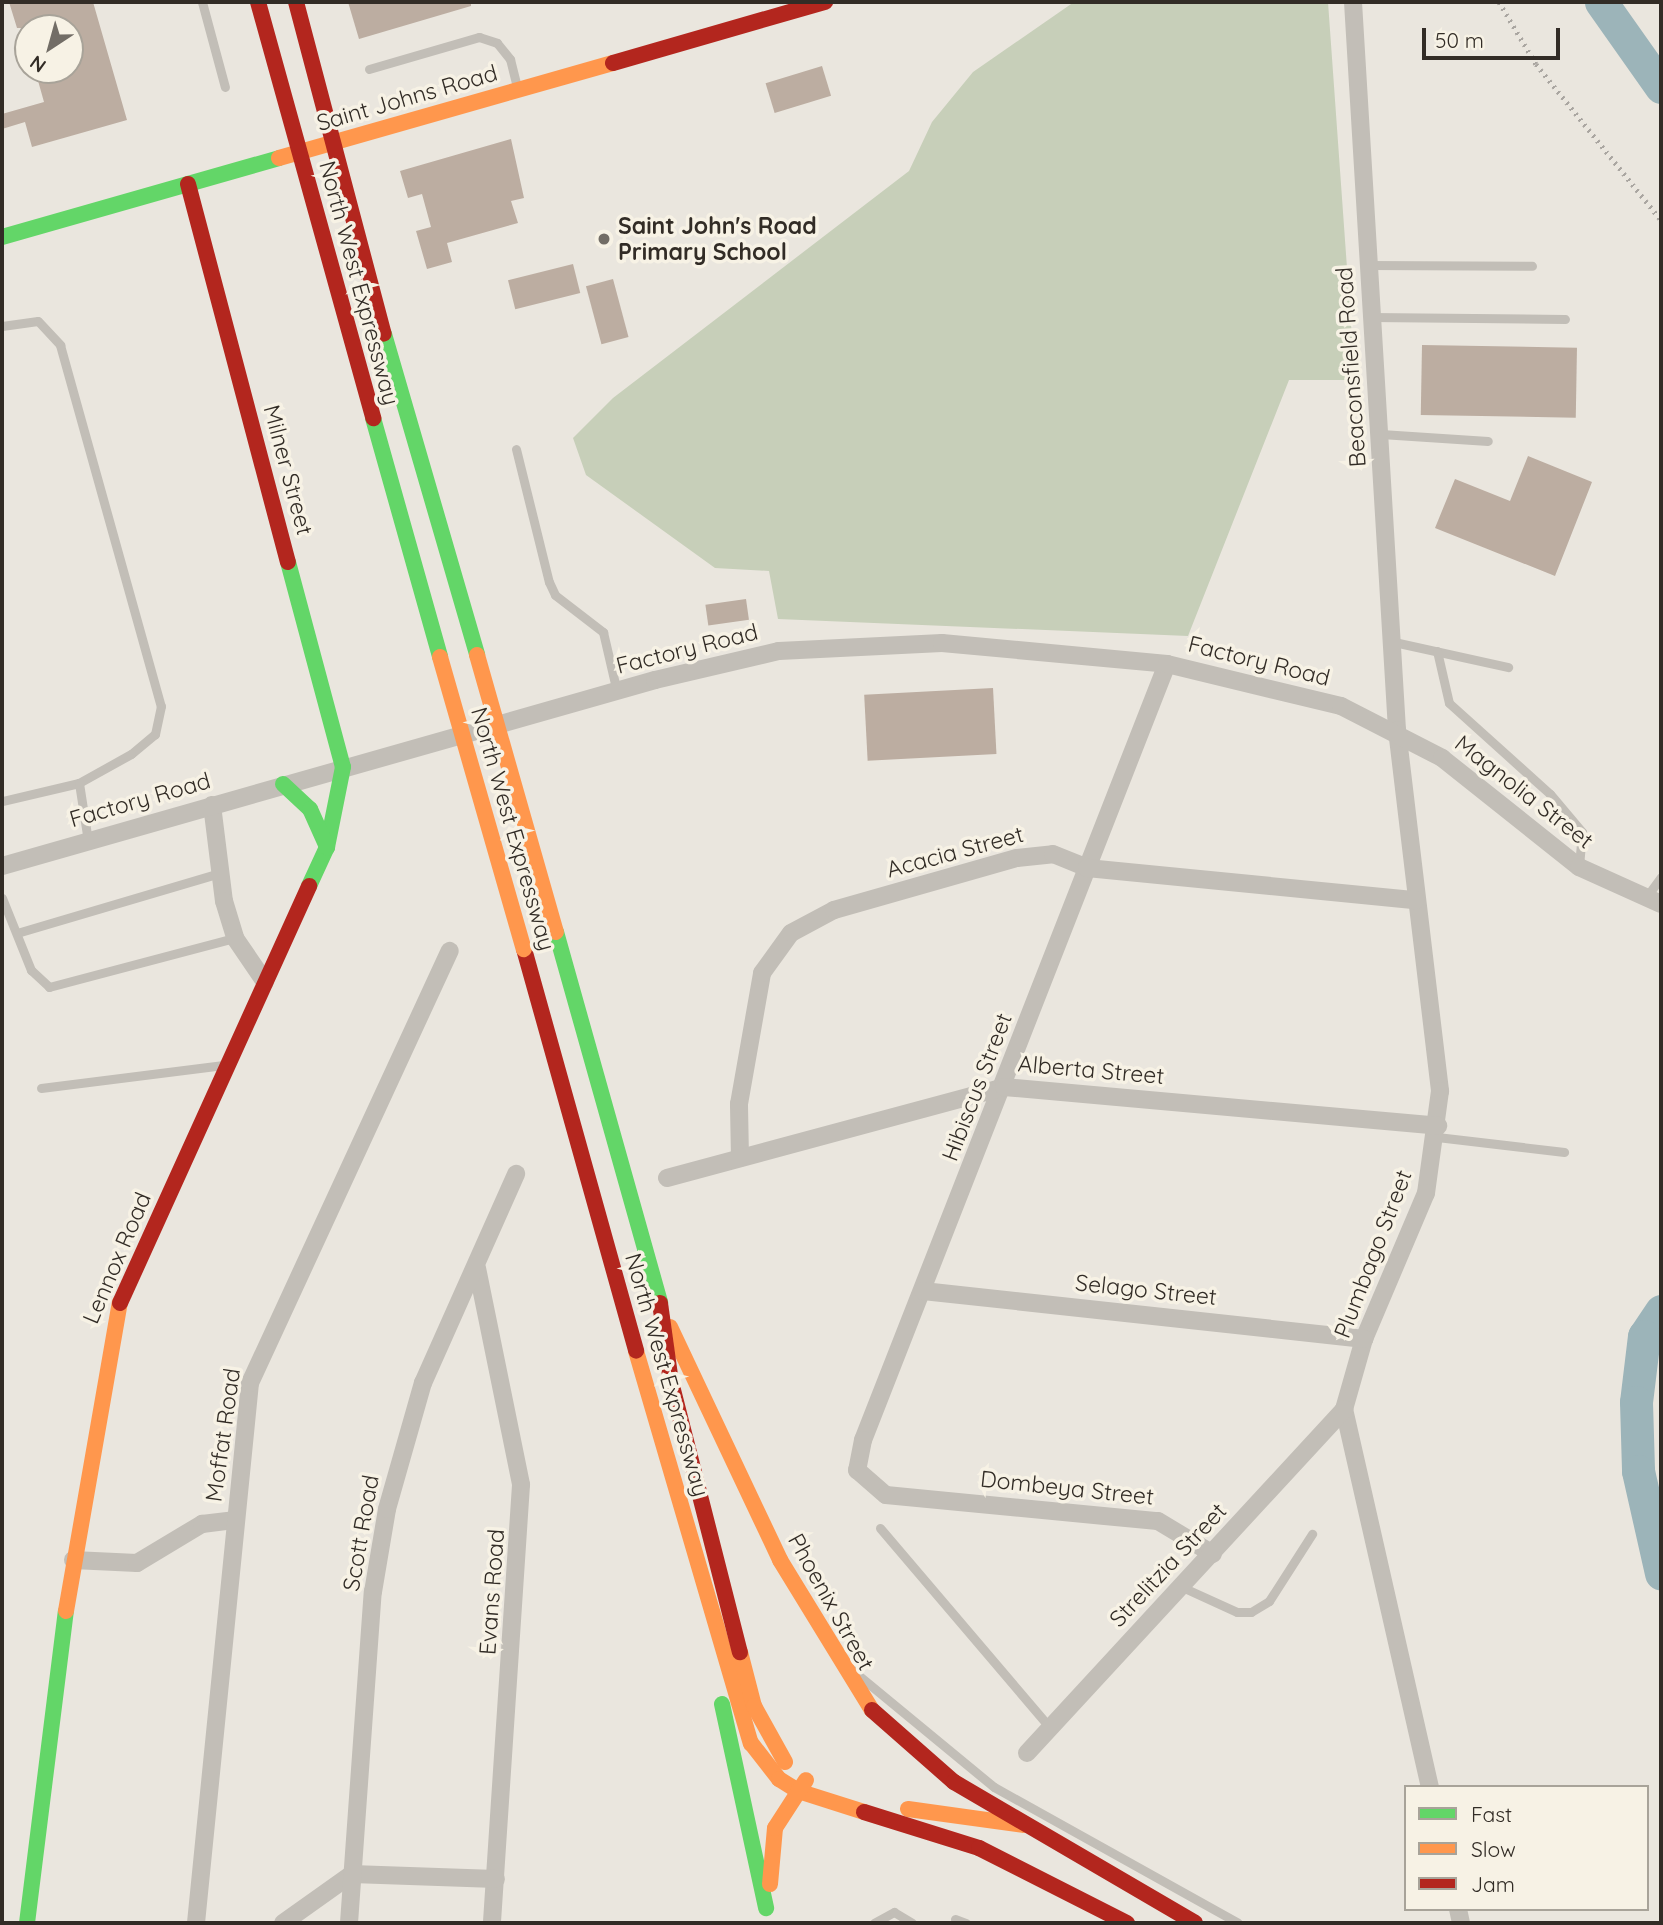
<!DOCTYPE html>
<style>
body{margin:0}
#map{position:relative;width:1663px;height:1925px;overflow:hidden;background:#eae6de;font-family:Quicksand,sans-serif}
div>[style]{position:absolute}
.green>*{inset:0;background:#c7cfb9}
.river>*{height:33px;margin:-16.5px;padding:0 16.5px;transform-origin:16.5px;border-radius:16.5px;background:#9cb4b9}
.building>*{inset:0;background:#bcada1;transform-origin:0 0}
.lane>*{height:9px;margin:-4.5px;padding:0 4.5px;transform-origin:4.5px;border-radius:4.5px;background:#c2beb7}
.street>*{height:18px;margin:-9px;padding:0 9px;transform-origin:9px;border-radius:9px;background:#c2beb7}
.fast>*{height:16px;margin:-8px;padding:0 8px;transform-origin:8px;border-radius:8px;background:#63d668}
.slow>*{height:16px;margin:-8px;padding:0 8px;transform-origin:8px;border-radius:8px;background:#ff974d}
.jam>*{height:16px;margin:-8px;padding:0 8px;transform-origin:8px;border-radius:8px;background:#b3261e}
.rail>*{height:5px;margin-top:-2.5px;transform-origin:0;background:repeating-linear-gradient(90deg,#aaa6a1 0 2px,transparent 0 7px)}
.slow-bridge>*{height:16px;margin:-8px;padding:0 8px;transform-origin:8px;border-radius:8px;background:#ff974d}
.dots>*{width:19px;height:19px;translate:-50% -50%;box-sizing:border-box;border:4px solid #f7f2e5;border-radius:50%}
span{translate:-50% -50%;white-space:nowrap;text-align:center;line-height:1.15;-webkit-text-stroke:7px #f7f2e5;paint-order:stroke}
.street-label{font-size:23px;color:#322c26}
.poi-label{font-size:23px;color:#322c26;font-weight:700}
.left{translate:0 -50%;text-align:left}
.frame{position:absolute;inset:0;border:4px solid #322c26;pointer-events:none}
.legend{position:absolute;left:1404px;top:1785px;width:245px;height:126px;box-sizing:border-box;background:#f7f2e5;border:2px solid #a8a399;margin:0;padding:9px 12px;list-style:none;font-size:21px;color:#322c26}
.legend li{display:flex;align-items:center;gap:14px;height:35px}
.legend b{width:35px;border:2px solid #a8a399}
.north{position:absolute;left:14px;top:14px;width:70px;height:70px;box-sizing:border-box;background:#f7f2e5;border:2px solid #a8a399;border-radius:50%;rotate:216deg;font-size:19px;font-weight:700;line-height:28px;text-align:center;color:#322c26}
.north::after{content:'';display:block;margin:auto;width:24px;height:32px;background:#726d66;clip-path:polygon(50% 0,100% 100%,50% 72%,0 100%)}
.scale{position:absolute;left:1422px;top:28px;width:138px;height:32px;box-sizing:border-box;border:4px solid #322c26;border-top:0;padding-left:9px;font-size:21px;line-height:24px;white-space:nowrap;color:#322c26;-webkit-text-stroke:5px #f7f2e5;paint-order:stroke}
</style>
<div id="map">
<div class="green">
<div style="clip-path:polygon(1074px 2px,1328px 2px,1355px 380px,1289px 380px,1188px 636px,778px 619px,769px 571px,715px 568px,586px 475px,573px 438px,613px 398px,909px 171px,932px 122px,973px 72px)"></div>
</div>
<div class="river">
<div style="left:1601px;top:2px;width:104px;rotate:54.8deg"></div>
<div style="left:1661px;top:1311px;width:30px;rotate:124deg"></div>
<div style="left:1644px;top:1336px;width:66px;rotate:96.9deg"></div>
<div style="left:1636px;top:1402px;width:69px;rotate:88.3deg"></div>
<div style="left:1638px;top:1471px;width:105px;rotate:77.3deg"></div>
</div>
<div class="building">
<div style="clip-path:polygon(9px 2px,93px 2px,127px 120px,32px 147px,25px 122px,2px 129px,2px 114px,44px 102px,35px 70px,70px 70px,70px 28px,17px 28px)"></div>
<div style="clip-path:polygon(348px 2px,471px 2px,471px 6px,359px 39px)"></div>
<div style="left:822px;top:66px;width:31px;height:59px;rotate:73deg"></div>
<div style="clip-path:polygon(511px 139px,524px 198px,511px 201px,518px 223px,447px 243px,452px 262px,427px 269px,416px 231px,431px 227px,422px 194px,408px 198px,400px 171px)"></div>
<div style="left:573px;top:264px;width:30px;height:67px;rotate:76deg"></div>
<div style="left:613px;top:279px;width:60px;height:28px;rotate:75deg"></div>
<div style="left:1422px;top:345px;width:155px;height:70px;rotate:1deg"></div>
<div style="clip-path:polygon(1528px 456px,1592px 482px,1555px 576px,1435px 528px,1455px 479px,1510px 501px)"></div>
<div style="left:746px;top:599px;width:21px;height:41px;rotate:82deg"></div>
<div style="left:993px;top:688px;width:66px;height:129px;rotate:87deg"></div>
</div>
<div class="lane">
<div style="left:202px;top:2px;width:88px;rotate:74.9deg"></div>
<div style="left:369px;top:69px;width:115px;rotate:-16.2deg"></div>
<div style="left:479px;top:37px;width:19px;rotate:18deg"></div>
<div style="left:497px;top:43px;width:21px;rotate:51deg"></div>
<div style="left:510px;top:59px;width:29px;rotate:76deg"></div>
<div style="left:1368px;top:265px;width:164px;rotate:0.3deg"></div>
<div style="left:1371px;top:317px;width:194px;rotate:0.6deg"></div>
<div style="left:2px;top:326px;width:36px;rotate:-8deg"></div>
<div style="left:38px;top:321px;width:33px;rotate:47deg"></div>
<div style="left:60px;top:345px;width:375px;rotate:74.4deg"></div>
<div style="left:161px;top:706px;width:29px;rotate:102deg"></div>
<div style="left:155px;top:734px;width:31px;rotate:140deg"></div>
<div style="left:131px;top:754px;width:60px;rotate:150.9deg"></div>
<div style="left:79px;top:783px;width:79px;rotate:166.8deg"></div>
<div style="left:1381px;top:434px;width:107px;rotate:3.7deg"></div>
<div style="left:516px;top:449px;width:137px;rotate:76.1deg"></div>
<div style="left:549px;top:582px;width:14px;rotate:65deg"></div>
<div style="left:555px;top:595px;width:61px;rotate:37.6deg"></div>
<div style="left:603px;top:632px;width:62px;rotate:76.9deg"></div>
<div style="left:1394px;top:642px;width:117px;rotate:12.4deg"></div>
<div style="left:1437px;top:651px;width:53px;rotate:77deg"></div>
<div style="left:1449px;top:703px;width:136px;rotate:42deg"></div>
<div style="left:1550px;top:794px;width:50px;rotate:49.9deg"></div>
<div style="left:1582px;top:832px;width:35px;rotate:95deg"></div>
<div style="left:79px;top:783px;width:59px;rotate:81.2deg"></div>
<div style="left:2px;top:898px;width:78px;rotate:68.1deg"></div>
<div style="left:31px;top:970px;width:25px;rotate:43deg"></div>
<div style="left:49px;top:987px;width:192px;rotate:-14.8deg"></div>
<div style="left:1645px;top:899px;width:27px;rotate:-54deg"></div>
<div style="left:17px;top:933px;width:211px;rotate:-16.5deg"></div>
<div style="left:41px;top:1088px;width:184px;rotate:-7.2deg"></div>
<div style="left:1437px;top:1137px;width:128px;rotate:6.7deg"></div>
<div style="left:880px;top:1528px;width:262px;rotate:49.6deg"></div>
<div style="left:1182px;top:1587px;width:60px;rotate:24.4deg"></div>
<div style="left:1237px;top:1612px;width:14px"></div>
<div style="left:1251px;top:1612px;width:21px;rotate:-31deg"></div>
<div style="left:1269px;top:1601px;width:80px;rotate:-57.3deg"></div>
<div style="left:852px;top:1670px;width:184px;rotate:39.5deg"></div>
<div style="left:994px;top:1787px;width:279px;rotate:29.1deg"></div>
<div style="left:955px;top:1919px;width:12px;rotate:20deg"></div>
<div style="left:874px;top:1923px;width:23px;rotate:-29deg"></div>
<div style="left:894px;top:1912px;width:21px;rotate:31deg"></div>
</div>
<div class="street">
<div style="left:1353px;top:2px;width:729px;rotate:86.54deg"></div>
<div style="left:1397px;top:730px;width:364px;rotate:83.2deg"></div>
<div style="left:1440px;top:1091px;width:103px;rotate:97.8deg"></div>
<div style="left:1426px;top:1193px;width:159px;rotate:113deg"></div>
<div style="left:1364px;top:1339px;width:73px;rotate:105.9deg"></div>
<div style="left:1344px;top:1409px;width:388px;rotate:77.2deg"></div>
<div style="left:1167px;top:664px;width:833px;rotate:111.39deg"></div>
<div style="left:863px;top:1440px;width:31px;rotate:101deg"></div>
<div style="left:857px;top:1470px;width:38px;rotate:41deg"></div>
<div style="left:886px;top:1495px;width:273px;rotate:5.5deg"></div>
<div style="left:1158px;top:1521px;width:64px;rotate:31deg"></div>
<div style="left:212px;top:805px;width:97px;rotate:82.9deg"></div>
<div style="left:224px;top:901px;width:39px;rotate:73deg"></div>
<div style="left:235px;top:938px;width:53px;rotate:55.7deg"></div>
<div style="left:2px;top:866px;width:679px;rotate:-15.9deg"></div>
<div style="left:655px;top:680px;width:127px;rotate:-13.2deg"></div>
<div style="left:779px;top:651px;width:163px;rotate:-2.8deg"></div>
<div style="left:942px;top:643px;width:226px;rotate:5.3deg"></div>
<div style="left:1167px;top:664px;width:179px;rotate:13.6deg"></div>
<div style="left:1341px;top:706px;width:114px;rotate:27.2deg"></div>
<div style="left:1442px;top:758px;width:175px;rotate:38.5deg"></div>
<div style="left:1579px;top:867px;width:90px;rotate:24.3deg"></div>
<div style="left:740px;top:1158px;width:54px;rotate:-91.1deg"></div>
<div style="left:739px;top:1104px;width:133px;rotate:-80deg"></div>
<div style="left:762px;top:973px;width:49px;rotate:-54.1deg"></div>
<div style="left:791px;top:933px;width:49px;rotate:-28.1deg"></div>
<div style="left:834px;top:910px;width:190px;rotate:-15.9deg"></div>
<div style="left:1017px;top:858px;width:36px;rotate:-6deg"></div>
<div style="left:1053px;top:854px;width:37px;rotate:22deg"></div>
<div style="left:1087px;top:868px;width:330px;rotate:5.6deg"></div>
<div style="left:667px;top:1178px;width:349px;rotate:-15.1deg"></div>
<div style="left:1004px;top:1087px;width:436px;rotate:5.1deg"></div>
<div style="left:477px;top:1268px;width:221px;rotate:78.5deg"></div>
<div style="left:521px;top:1485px;width:439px;rotate:93.8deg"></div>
<div style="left:923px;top:1291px;width:444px;rotate:6.2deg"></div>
<div style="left:73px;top:1560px;width:64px;rotate:2.7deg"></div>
<div style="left:137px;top:1563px;width:76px;rotate:-31deg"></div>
<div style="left:202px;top:1524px;width:34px;rotate:-7deg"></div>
<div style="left:1027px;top:1753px;width:468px;rotate:-47.3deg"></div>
<div style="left:1458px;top:1909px;width:14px;rotate:78deg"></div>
<div style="left:196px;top:1923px;width:543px;rotate:-84.29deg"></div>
<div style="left:250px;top:1383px;width:476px;rotate:-65.2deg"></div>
<div style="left:283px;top:1923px;width:85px;rotate:-35.4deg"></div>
<div style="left:352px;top:1874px;width:144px;rotate:2deg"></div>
<div style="left:349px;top:1923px;width:332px;rotate:-85.9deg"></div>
<div style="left:373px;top:1592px;width:84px;rotate:-80.4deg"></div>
<div style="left:387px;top:1509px;width:131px;rotate:-74.1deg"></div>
<div style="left:423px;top:1383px;width:229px;rotate:-66deg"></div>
</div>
<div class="fast">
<div style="left:2px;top:237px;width:288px;rotate:-15.9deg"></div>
<div style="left:384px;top:334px;width:334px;rotate:73.8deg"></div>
<div style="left:373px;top:418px;width:248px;rotate:74.3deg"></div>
<div style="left:288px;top:562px;width:212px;rotate:75deg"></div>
<div style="left:343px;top:767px;width:82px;rotate:101.3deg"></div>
<div style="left:327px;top:847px;width:43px;rotate:114.8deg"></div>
<div style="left:283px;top:784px;width:37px;rotate:43deg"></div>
<div style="left:310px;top:809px;width:42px;rotate:65.9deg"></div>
<div style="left:556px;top:932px;width:385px;rotate:74.3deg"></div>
<div style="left:722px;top:1704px;width:209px;rotate:77.8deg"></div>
<div style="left:27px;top:1923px;width:314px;rotate:-82.9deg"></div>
</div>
<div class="slow">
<div style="left:279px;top:158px;width:347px;rotate:-15.9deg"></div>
<div style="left:670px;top:1327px;width:258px;rotate:64.7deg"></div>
<div style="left:780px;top:1560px;width:176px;rotate:58.5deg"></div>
<div style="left:636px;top:1351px;width:409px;rotate:73.7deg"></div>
<div style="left:751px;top:1743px;width:46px;rotate:52.1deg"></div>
<div style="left:779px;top:1779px;width:22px;rotate:32deg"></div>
<div style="left:798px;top:1791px;width:69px;rotate:17.7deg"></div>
<div style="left:66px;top:1611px;width:313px;rotate:-80.1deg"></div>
<div style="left:740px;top:1652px;width:56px;rotate:75.5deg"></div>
<div style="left:754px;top:1706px;width:64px;rotate:61deg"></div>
<div style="left:908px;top:1809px;width:116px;rotate:7.9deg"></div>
<div style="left:770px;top:1884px;width:56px;rotate:-84.9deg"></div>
<div style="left:775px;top:1828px;width:57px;rotate:-57.1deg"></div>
</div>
<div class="jam">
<div style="left:258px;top:2px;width:432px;rotate:74.5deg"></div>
<div style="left:296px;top:2px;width:343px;rotate:75.2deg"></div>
<div style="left:613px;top:63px;width:221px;rotate:-16.1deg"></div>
<div style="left:188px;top:184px;width:391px;rotate:75.2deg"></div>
<div style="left:524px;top:949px;width:417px;rotate:74.4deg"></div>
<div style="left:120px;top:1303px;width:458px;rotate:-65.6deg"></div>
<div style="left:660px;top:1303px;width:80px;rotate:82.1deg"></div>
<div style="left:671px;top:1382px;width:279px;rotate:75.7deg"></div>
<div style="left:872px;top:1710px;width:109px;rotate:41.3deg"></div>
<div style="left:954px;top:1782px;width:279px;rotate:30.3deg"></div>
<div style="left:864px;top:1812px;width:121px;rotate:17.4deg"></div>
<div style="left:979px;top:1848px;width:166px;rotate:26.9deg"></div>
</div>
<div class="rail">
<div style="left:1499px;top:2px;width:72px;rotate:59.2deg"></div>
<div style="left:1536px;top:64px;width:200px;rotate:51.3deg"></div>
</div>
<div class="slow-bridge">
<div style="left:477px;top:655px;width:288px;rotate:74.1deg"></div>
<div style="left:440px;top:657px;width:304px;rotate:74deg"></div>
</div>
<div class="dots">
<div style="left:604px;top:239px;background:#726d66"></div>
</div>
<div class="street-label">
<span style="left:407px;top:98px;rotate:-16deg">Saint Johns Road</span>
<span style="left:359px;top:283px;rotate:75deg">North West Expressway</span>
<span style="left:1351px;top:367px;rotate:-94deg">Beaconsfield Road</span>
<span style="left:288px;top:470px;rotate:75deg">Milner Street</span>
<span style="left:687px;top:649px;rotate:-14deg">Factory Road</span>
<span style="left:1259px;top:661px;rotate:14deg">Factory Road</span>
<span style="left:1524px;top:792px;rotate:38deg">Magnolia Street</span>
<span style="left:140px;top:800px;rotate:-16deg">Factory Road</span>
<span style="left:513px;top:829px;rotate:74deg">North West Expressway</span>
<span style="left:955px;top:852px;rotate:-15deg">Acacia Street</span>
<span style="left:1091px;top:1070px;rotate:5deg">Alberta Street</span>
<span style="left:977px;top:1087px;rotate:-69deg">Hibiscus Street</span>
<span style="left:1373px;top:1254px;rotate:-69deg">Plumbago Street</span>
<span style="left:117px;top:1258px;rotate:-67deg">Lennox Road</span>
<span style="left:1146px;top:1290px;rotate:6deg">Selago Street</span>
<span style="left:667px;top:1375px;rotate:74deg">North West Expressway</span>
<span style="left:223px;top:1435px;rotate:-82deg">Moffat Road</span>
<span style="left:1067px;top:1488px;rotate:6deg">Dombeya Street</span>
<span style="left:361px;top:1533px;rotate:-80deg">Scott Road</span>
<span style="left:1168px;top:1565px;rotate:-47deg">Strelitzia Street</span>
<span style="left:492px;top:1592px;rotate:-86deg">Evans Road</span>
<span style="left:831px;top:1602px;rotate:61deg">Phoenix Street</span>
</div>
<div class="poi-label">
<span class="left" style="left:618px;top:239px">Saint John's Road<br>Primary School</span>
</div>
<div class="frame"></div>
<ul class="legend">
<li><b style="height:9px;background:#63d668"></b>Fast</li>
<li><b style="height:9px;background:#ff974d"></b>Slow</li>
<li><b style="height:9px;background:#b3261e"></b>Jam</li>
</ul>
<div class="north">N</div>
<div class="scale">50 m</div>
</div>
